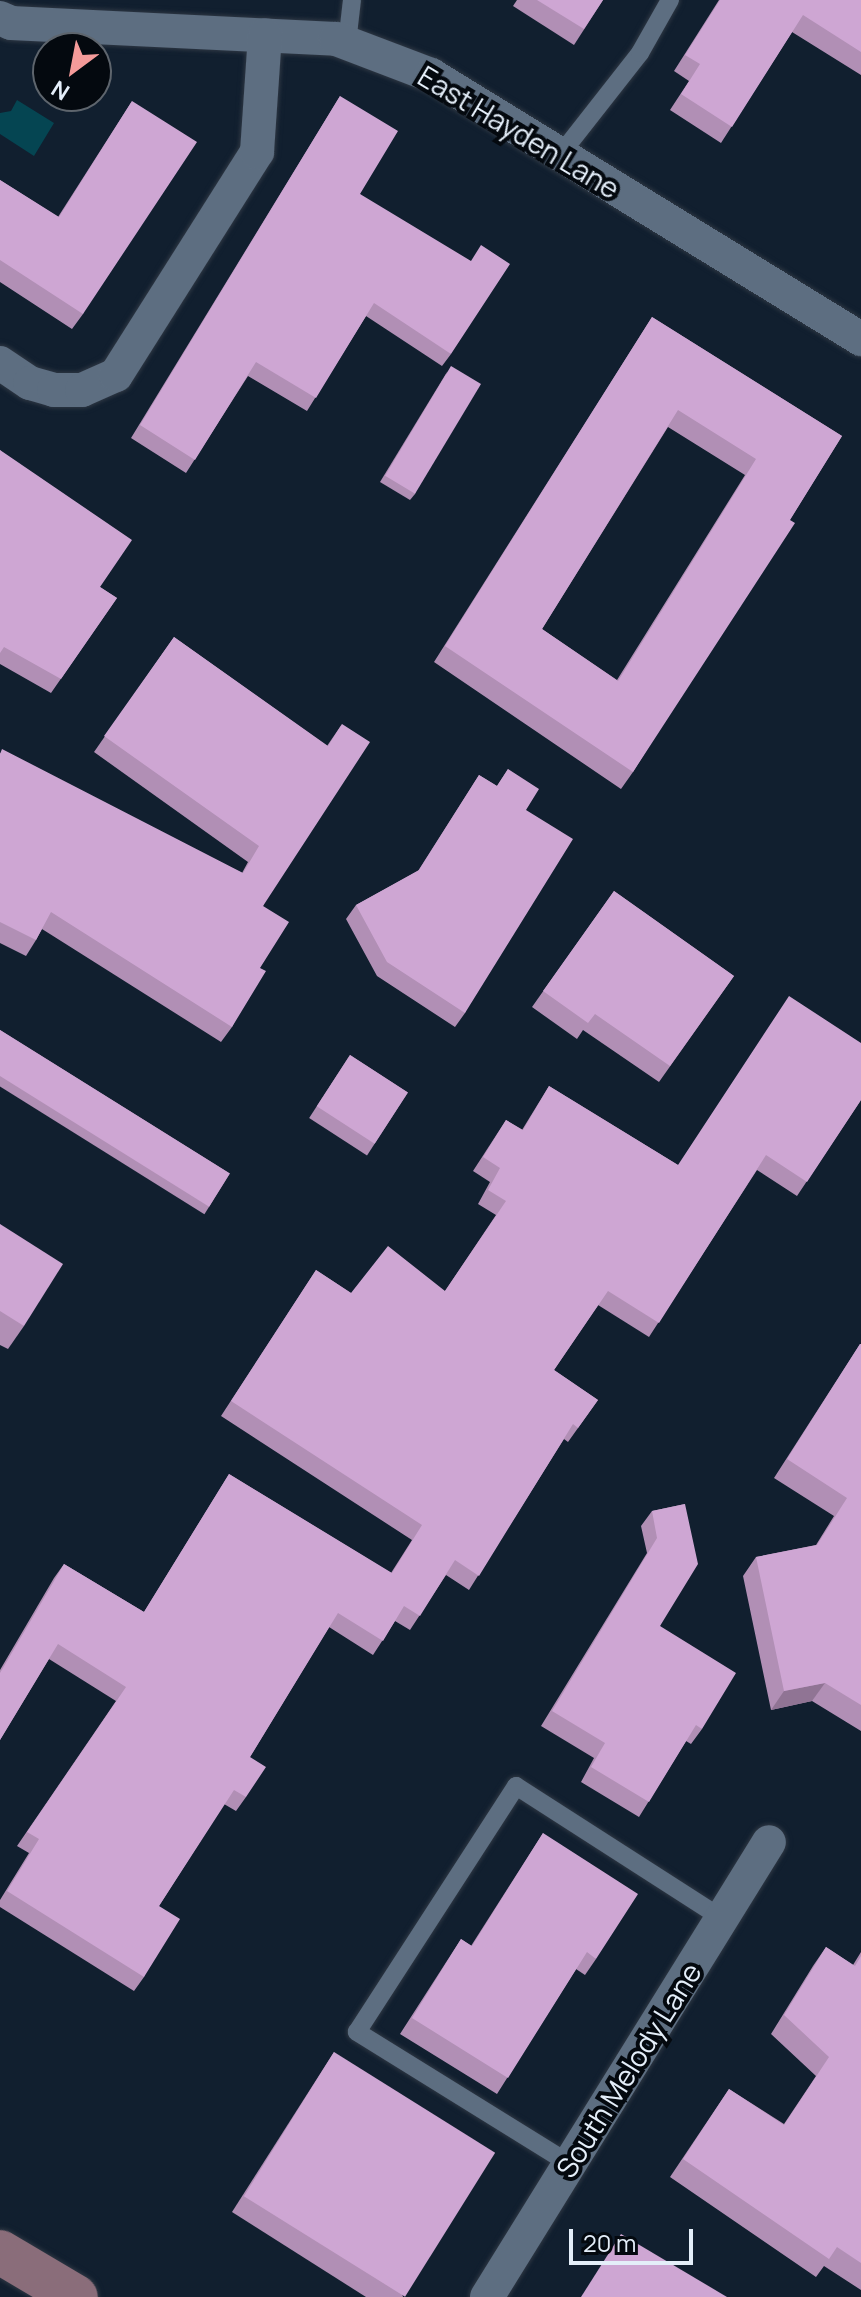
<!DOCTYPE html>
<style>
body{margin:0}
#map{position:relative;width:861px;height:2297px;overflow:hidden;background:#111f2f;font-family:Manrope,sans-serif}
div>[style]{position:absolute}
.water>*{inset:0;background:#054552}
.roads{filter:drop-shadow(0 0 2px #2e3743) drop-shadow(0 0 2px #2e3743)}
.lane>*{height:18px;margin:-9px;padding:0 9px;transform-origin:9px;border-radius:9px;background:#5d6e81}
.street>*{height:34px;margin:-17px;padding:0 17px;transform-origin:17px;border-radius:17px;background:#5d6e81}
.secondary>*{height:44px;margin:-22px;padding:0 22px;transform-origin:22px;border-radius:22px;background:#8a6d7a}
.wall>*{inset:0;background:#b18fb5;transform-origin:0 0}
.shaded-wall>*{inset:0;background:#907494}
.building>*{inset:0;background:#cea6d3;transform-origin:0 0}
span{translate:-50% -50%;white-space:nowrap;text-align:center;line-height:1.15;-webkit-text-stroke:8px #04090f;paint-order:stroke}
.street-label{font-size:28px;color:#e4eef9}
.north{position:absolute;left:32px;top:32px;width:80px;height:80px;box-sizing:border-box;background:#04090f;border:2px solid #5e656d;border-radius:50%;rotate:212deg;font-size:22px;font-weight:700;line-height:32px;text-align:center;color:#e4eef9}
.north::after{content:'';display:block;margin:auto;width:28px;height:36px;background:#f59b9a;clip-path:polygon(50% 0,100% 100%,50% 72%,0 100%)}
.scale{position:absolute;left:569px;top:2229px;width:124px;height:36px;box-sizing:border-box;border:4px solid #e4eef9;border-top:0;padding-left:10px;font-size:24px;line-height:28px;white-space:nowrap;color:#e4eef9;-webkit-text-stroke:6px #04090f;paint-order:stroke}
</style>
<div id="map">
<div class="water">
<div style="clip-path:polygon(17px 100px,54px 123px,34px 156px,0 134px,0 113px,11px 111px)"></div>
</div>
<div class="roads">
<div class="lane">
<div style="left:347px;top:43px;width:43px;rotate:-83.4deg"></div>
<div style="left:560px;top:155px;width:130px;rotate:-51.9deg"></div>
<div style="left:640px;top:53px;width:61px;rotate:-60.5deg"></div>
<div style="left:570px;top:2164px;width:251px;rotate:-148.2deg"></div>
<div style="left:357px;top:2032px;width:293px;rotate:-57.1deg"></div>
<div style="left:516px;top:1786px;width:245px;rotate:32.7deg"></div>
</div>
<div class="street">
<div style="left:0;top:18px;width:12px;rotate:24deg"></div>
<div style="left:11px;top:23px;width:325px;rotate:2.8deg"></div>
<div style="left:336px;top:39px;width:102px;rotate:20.8deg"></div>
<div style="left:431px;top:75px;width:505px;rotate:31.55deg"></div>
<div style="left:0;top:363px;width:36px;rotate:34deg"></div>
<div style="left:30px;top:383px;width:25px;rotate:16deg"></div>
<div style="left:54px;top:390px;width:28px"></div>
<div style="left:82px;top:390px;width:37px;rotate:-24deg"></div>
<div style="left:116px;top:375px;width:264px;rotate:-57.7deg"></div>
<div style="left:257px;top:152px;width:117px;rotate:-86.1deg"></div>
<div style="left:487px;top:2297px;width:535px;rotate:-58.21deg"></div>
</div>
<div class="secondary">
<div style="left:0;top:2252px;width:88px;rotate:30.6deg"></div>
</div>
</div>
<div class="wall">
<div style="clip-path:polygon(517px 0,603px 0,574px 45px,513px 6px)"></div>
<div style="clip-path:polygon(719px 0,861px 0,861px 75px,792px 32px,721px 143px,670px 110px,689px 81px,674px 71px)"></div>
<div style="clip-path:polygon(340px 96px,360px 194px,451px 354px,442px 366px,366px 316px,307px 411px,248px 376px,186px 473px,131px 438px)"></div>
<div style="clip-path:polygon(132px 101px,83px 314px,72px 329px,0 282px,0 180px,58px 217px)"></div>
<div style="clip-path:polygon(evenodd,652px 317px,842px 436px,633px 772px,621px 789px,434px 662px,652px 317px,668px 427px,745px 475px,617px 680px,542px 629px,668px 427px)"></div>
<div style="clip-path:polygon(447px 372px,415px 494px,410px 500px,380px 482px)"></div>
<div style="clip-path:polygon(0 450px,100px 587px,117px 598px,51px 693px,0 664px)"></div>
<div style="clip-path:polygon(174px 637px,327px 746px,342px 724px,263px 906px,260px 968px,232px 1027px,221px 1042px,42px 929px,36px 940px,26px 956px,0 943px,0 753px,242px 873px,248px 862px,94px 752px)"></div>
<div style="clip-path:polygon(508px 769px,526px 810px,465px 1013px,455px 1027px,377px 976px,346px 919px,356px 905px,418px 871px,479px 775px,497px 786px)"></div>
<div style="clip-path:polygon(614px 891px,734px 976px,659px 1082px,583px 1030px,577px 1039px,532px 1007px)"></div>
<div style="left:0;top:1030px;width:271px;height:48px;rotate:32deg"></div>
<div style="left:350px;top:1055px;width:69px;height:75px;rotate:33deg"></div>
<div style="clip-path:polygon(549px 1086px,678px 1165px,861px 1100px,797px 1196px,757px 1170px,649px 1337px,598px 1305px,554px 1370px,598px 1400px,568px 1442px,564px 1439px,469px 1590px,446px 1575px,410px 1630px,395px 1621px,373px 1655px,329px 1627px,250px 1757px,246px 1797px,236px 1811px,224px 1804px,159px 1906px,144px 1977px,134px 1991px,0 1907px,0 1900px,29px 1853px,17px 1846px,116px 1701px,49px 1659px,0 1740px,0 1670px,54px 1578px,64px 1564px,144px 1612px,229px 1474px,391px 1573px,412px 1540px,221px 1416px,316px 1270px,351px 1293px,445px 1291px,496px 1215px,478px 1204px,490px 1182px,473px 1171px,506px 1120px,522px 1130px)"></div>
<div style="clip-path:polygon(0 1224px,24px 1326px,8px 1349px,0 1345px)"></div>
<div style="clip-path:polygon(860px 1344px,861px 1344px,861px 1731px,812px 1701px,771px 1710px,743px 1576px,756px 1557px,816px 1545px,834px 1516px,774px 1478px)"></div>
<div style="clip-path:polygon(685px 1504px,660px 1626px,702px 1729px,691px 1744px,686px 1741px,639px 1817px,581px 1782px,594px 1758px,541px 1726px,647px 1553px,641px 1526px,652px 1511px)"></div>
<div style="clip-path:polygon(543px 1833px,596px 1959px,585px 1975px,576px 1969px,497px 2094px,400px 2034px,461px 1939px,471px 1946px)"></div>
<div style="clip-path:polygon(826px 1947px,853px 1965px,861px 1952px,861px 2290px,824px 2266px,816px 2277px,670px 2177px,729px 2089px,784px 2124px,816px 2076px,771px 2034px,813px 1966px)"></div>
<div style="clip-path:polygon(334px 2052px,403px 2297px,366px 2297px,232px 2212px)"></div>
</div>
<div class="shaded-wall">
<div style="clip-path:polygon(825px 1683px,812px 1701px,771px 1710px,784px 1691px)"></div>
</div>
<div class="building">
<div style="clip-path:polygon(537px 0,603px 0,584px 29px)"></div>
<div style="clip-path:polygon(720px 0,861px 0,861px 52px,803px 15px,732px 127px,681px 94px,700px 64px,685px 55px)"></div>
<div style="clip-path:polygon(340px 96px,398px 131px,360px 194px,471px 261px,481px 245px,510px 264px,451px 354px,374px 303px,316px 398px,256px 362px,195px 460px,140px 425px)"></div>
<div style="clip-path:polygon(132px 101px,197px 142px,83px 314px,0 260px,0 180px,59px 217px)"></div>
<div style="clip-path:polygon(evenodd,652px 317px,842px 436px,790px 520px,795px 523px,633px 772px,445px 646px,652px 317px,678px 410px,756px 459px,618px 681px,542px 629px,678px 410px)"></div>
<div style="left:451px;top:366px;width:35px;height:128px;rotate:31deg"></div>
<div style="clip-path:polygon(0 450px,132px 540px,100px 587px,117px 598px,61px 679px,4px 647px,0 653px)"></div>
<div style="clip-path:polygon(174px 637px,328px 746px,342px 724px,370px 742px,263px 906px,289px 922px,260px 968px,266px 971px,232px 1027px,51px 912px,36px 940px,0 922px,0 754px,2px 749px,243px 873px,259px 846px,104px 736px)"></div>
<div style="clip-path:polygon(508px 769px,539px 789px,526px 810px,573px 839px,465px 1013px,387px 962px,356px 905px,419px 870px,479px 775px,497px 786px)"></div>
<div style="clip-path:polygon(614px 891px,734px 976px,670px 1066px,595px 1014px,588px 1023px,543px 991px)"></div>
<div style="clip-path:polygon(789px 996px,861px 1043px,861px 1100px,807px 1182px,766px 1155px,659px 1323px,608px 1291px,554px 1370px,598px 1400px,578px 1428px,573px 1424px,479px 1576px,455px 1560px,420px 1616px,404px 1606px,383px 1641px,338px 1613px,250px 1757px,266px 1767px,246px 1797px,234px 1790px,159px 1906px,180px 1919px,144px 1977px,7px 1891px,39px 1839px,27px 1832px,126px 1687px,58px 1644px,0 1740px,0 1673px,64px 1564px,144px 1612px,229px 1474px,392px 1573px,422px 1525px,231px 1401px,316px 1270px,351px 1293px,388px 1246px,445px 1291px,506px 1201px,488px 1190px,500px 1168px,483px 1157px,506px 1120px,523px 1130px,549px 1086px,678px 1165px)"></div>
<div style="left:0;top:1030px;width:271px;height:39px;rotate:32deg"></div>
<div style="left:350px;top:1055px;width:69px;height:61px;rotate:33deg"></div>
<div style="clip-path:polygon(0 1224px,63px 1264px,24px 1326px,0 1311px)"></div>
<div style="clip-path:polygon(860px 1344px,861px 1344px,861px 1705px,825px 1683px,784px 1691px,756px 1557px,817px 1545px,847px 1498px,787px 1459px)"></div>
<div style="clip-path:polygon(685px 1504px,698px 1564px,660px 1626px,736px 1673px,702px 1729px,696px 1725px,649px 1802px,591px 1767px,605px 1743px,552px 1711px,657px 1538px,652px 1511px)"></div>
<div style="clip-path:polygon(543px 1833px,638px 1894px,596px 1959px,587px 1952px,508px 2078px,412px 2018px,461px 1939px,472px 1946px)"></div>
<div style="clip-path:polygon(826px 1947px,855px 1966px,861px 1956px,861px 2263px,837px 2247px,829px 2259px,683px 2159px,729px 2089px,784px 2125px,829px 2057px,784px 2015px)"></div>
<div style="left:334px;top:2052px;width:190px;height:170px;rotate:32deg"></div>
<div style="clip-path:polygon(621px 2234px,727px 2297px,581px 2297px)"></div>
</div>
<div class="street-label">
<span style="left:519px;top:132px;rotate:31deg">East Hayden Lane</span>
<span style="left:628px;top:2070px;rotate:-58deg">South Melody Lane</span>
</div>
<div class="north">N</div>
<div class="scale">20 m</div>
</div>
